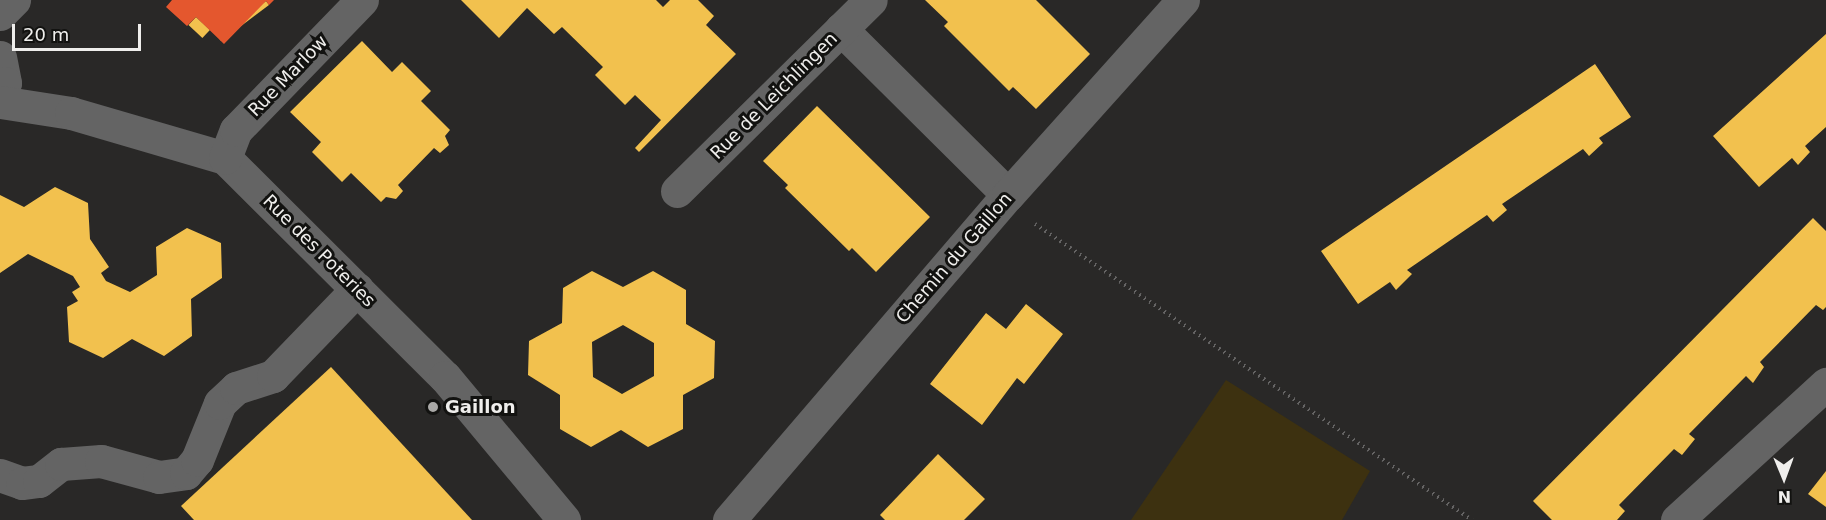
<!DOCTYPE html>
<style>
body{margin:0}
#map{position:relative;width:1826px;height:520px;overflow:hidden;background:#292827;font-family:"DejaVu Sans",sans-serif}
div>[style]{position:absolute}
.green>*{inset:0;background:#3d3110}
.homes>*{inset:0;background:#f2c14e;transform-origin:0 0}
.shops>*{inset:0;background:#e4572e}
.path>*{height:4px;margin-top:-2px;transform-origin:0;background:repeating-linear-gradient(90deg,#656464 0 1.5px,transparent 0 6px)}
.minor>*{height:33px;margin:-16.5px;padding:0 16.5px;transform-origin:16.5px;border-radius:16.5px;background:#646464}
.dots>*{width:16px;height:16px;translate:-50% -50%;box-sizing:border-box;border:3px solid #121210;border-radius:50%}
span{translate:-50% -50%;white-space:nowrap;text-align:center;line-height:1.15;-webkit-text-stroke:6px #121210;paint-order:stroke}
.street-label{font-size:18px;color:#efeeec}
.poi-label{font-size:18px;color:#efeeec;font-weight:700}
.left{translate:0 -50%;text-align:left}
.north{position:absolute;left:1754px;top:448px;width:60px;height:60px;-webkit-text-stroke:4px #121210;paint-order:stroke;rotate:179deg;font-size:16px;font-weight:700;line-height:24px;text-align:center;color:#efeeec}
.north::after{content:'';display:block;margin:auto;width:21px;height:27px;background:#efeeec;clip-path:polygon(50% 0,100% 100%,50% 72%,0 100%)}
.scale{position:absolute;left:12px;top:24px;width:129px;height:27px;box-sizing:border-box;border:3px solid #efeeec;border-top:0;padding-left:8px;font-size:18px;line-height:21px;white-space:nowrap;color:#efeeec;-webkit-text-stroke:4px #121210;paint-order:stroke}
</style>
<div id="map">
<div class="green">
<div style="clip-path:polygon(1226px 380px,1370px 471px,1342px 520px,1131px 520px)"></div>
</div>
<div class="homes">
<div style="clip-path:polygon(461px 0,656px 0,663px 7px,670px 0,698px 0,714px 16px,706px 25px,736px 54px,639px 152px,635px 148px,661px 120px,635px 95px,625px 105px,595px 75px,603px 67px,562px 27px,554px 34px,527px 8px,499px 38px)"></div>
<div style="clip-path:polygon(925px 0,1036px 0,1090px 54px,1036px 109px,1013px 87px,1009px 91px,944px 26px,948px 22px)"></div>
<div style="left:266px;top:1px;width:5px;height:60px;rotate:53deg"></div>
<div style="left:196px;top:17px;width:19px;height:11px;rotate:43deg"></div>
<div style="clip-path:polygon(1826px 34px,1826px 127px,1805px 146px,1810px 152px,1798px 165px,1792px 158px,1759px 187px,1713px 136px)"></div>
<div style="clip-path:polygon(362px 41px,392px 72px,402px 62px,431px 91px,421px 101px,450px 130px,445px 136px,449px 145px,440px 153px,434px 148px,398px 185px,403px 191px,396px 199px,386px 197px,381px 202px,351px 173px,342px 182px,312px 152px,321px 142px,290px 112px)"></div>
<div style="clip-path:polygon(1595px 64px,1631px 117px,1599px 138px,1603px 143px,1589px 156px,1583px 149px,1502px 204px,1507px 210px,1493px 222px,1487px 215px,1407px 270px,1412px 274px,1396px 290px,1390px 282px,1358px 304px,1321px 251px)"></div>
<div style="clip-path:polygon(817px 106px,930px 217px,876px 272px,852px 248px,849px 251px,785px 188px,788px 185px,763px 161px)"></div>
<div style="clip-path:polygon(55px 187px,88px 203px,90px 239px,109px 267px,101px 273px,106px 281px,130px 292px,157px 275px,156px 247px,187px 228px,221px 243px,222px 278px,191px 299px,192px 336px,164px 356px,132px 339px,103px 358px,69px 342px,67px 307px,78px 301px,72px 292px,80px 287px,73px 276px,28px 254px,0 273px,0 195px,24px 207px)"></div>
<div style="clip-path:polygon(1813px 218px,1826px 231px,1826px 307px,1823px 310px,1816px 305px,1760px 362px,1764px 367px,1753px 383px,1746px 376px,1689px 434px,1695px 439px,1682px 455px,1674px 449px,1619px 505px,1625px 511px,1617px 520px,1552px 520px,1533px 501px)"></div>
<div style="clip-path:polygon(evenodd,592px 271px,623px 287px,653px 271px,686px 290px,686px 324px,715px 341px,714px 378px,683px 395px,683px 429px,648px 447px,621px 430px,591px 447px,560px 429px,560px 395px,528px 375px,529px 341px,562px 323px,563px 288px,592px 271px,623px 325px,654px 343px,654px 376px,622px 394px,593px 377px,592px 342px,623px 325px)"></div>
<div style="clip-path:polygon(1026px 304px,1063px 334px,1024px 384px,1017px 378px,982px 425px,930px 384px,986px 313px,1006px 329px)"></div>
<div style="clip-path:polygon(331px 367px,472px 520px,194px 520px,181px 506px)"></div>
<div style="clip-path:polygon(938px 454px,985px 499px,964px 520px,885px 520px,880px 515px)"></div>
<div style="clip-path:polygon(1826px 471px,1826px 507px,1808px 494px)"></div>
</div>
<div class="shops">
<div style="clip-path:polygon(172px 0,274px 0,269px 5px,266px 1px,224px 44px,196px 17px,187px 26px,166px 7px)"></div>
</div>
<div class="path">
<div style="left:1035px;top:224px;width:528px;rotate:34.11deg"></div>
</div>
<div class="minor">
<div style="left:0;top:14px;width:20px;rotate:-45deg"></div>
<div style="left:841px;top:29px;width:235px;rotate:44.8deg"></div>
<div style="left:0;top:57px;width:26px;rotate:79deg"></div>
<div style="left:5px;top:83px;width:18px;rotate:106deg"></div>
<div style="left:0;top:102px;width:72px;rotate:8.8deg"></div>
<div style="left:71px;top:113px;width:160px;rotate:16.3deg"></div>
<div style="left:225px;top:158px;width:310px;rotate:44.9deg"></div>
<div style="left:445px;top:377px;width:186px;rotate:50.2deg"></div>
<div style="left:225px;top:158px;width:30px;rotate:-69deg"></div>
<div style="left:236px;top:130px;width:181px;rotate:-45.9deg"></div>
<div style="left:677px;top:191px;width:272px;rotate:-44.6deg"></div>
<div style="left:0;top:475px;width:23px;rotate:20deg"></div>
<div style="left:22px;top:483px;width:17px;rotate:-7deg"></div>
<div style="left:39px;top:481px;width:28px;rotate:-38deg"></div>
<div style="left:61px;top:464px;width:40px;rotate:-4.3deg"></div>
<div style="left:101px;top:461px;width:60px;rotate:15.4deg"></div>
<div style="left:159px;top:477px;width:27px;rotate:-8deg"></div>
<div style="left:186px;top:473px;width:17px;rotate:-50deg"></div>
<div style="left:197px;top:460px;width:61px;rotate:-68deg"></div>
<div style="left:220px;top:403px;width:22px;rotate:-43deg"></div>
<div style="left:236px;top:388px;width:39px;rotate:-18deg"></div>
<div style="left:273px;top:376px;width:121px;rotate:-46deg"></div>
<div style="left:729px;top:520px;width:428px;rotate:-49.4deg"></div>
<div style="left:1008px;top:195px;width:262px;rotate:-48.1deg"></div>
<div style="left:1677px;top:520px;width:202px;rotate:-42.4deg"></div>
</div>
<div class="dots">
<div style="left:433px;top:407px;background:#aaa9a7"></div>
</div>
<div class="street-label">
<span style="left:288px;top:76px;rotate:-46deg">Rue Marlow</span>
<span style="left:774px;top:96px;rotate:-45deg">Rue de Leichlingen</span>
<span style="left:319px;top:251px;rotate:45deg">Rue des Poteries</span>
<span style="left:954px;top:258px;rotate:-49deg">Chemin du Gaillon</span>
</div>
<div class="poi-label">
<span class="left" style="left:445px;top:407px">Gaillon</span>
</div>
<div class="north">N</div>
<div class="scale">20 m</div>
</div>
